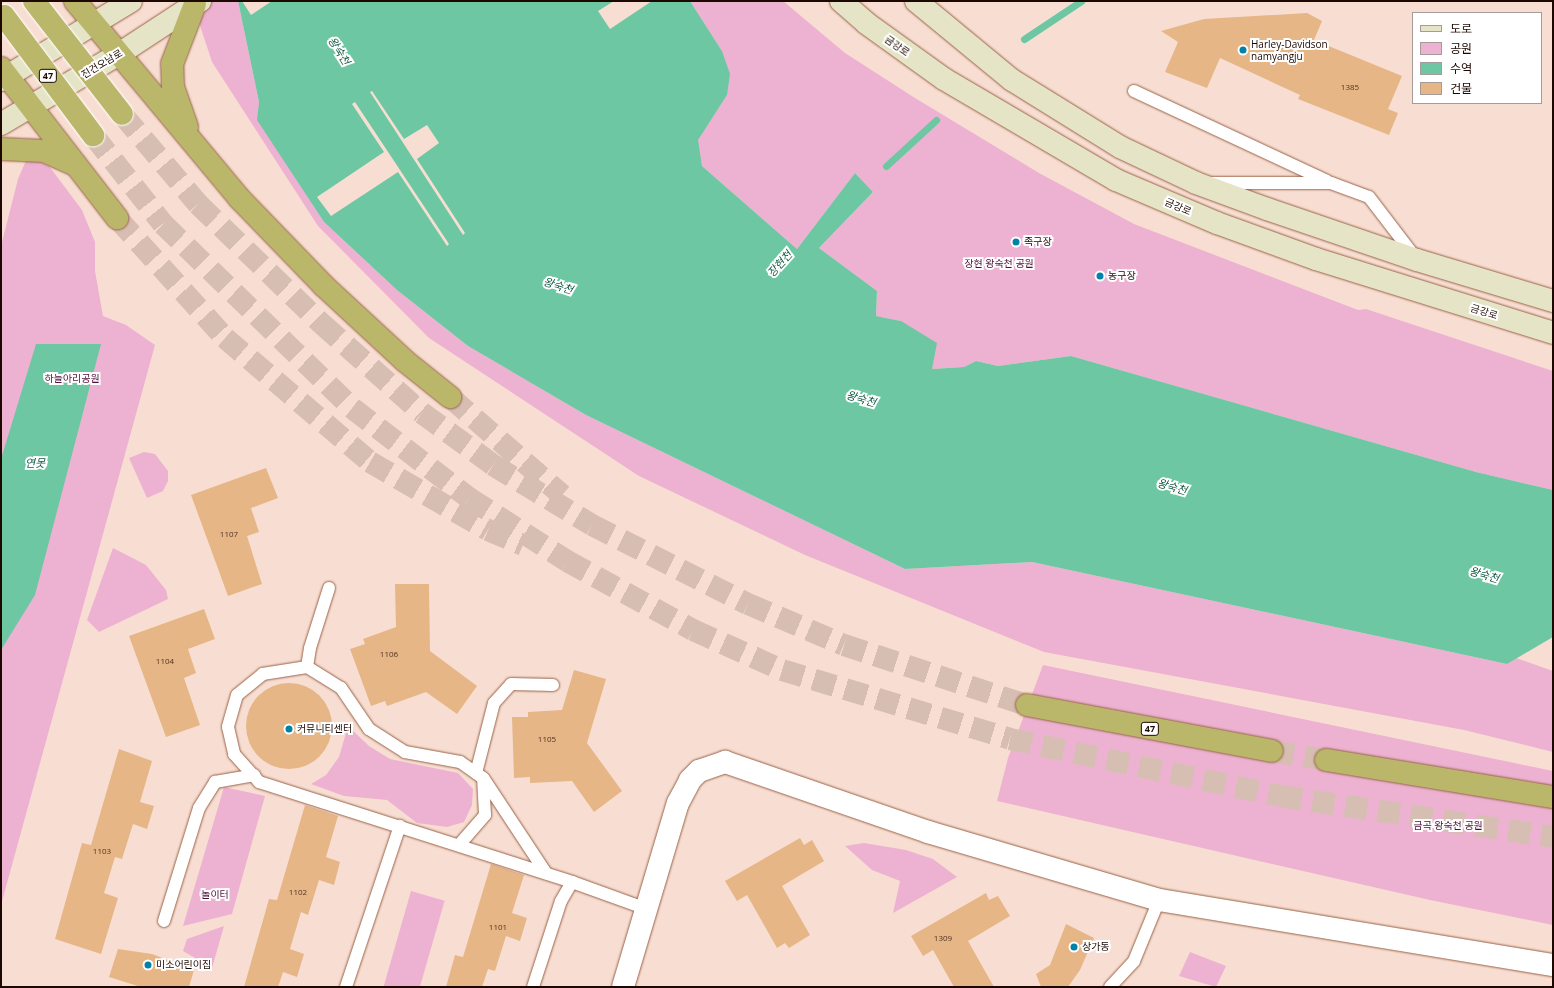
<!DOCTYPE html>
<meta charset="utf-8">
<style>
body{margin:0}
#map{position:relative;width:1554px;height:988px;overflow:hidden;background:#f8ded2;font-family:"Open Sans","Noto Sans KR",sans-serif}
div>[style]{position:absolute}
.green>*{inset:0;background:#edb2d1;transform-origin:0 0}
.water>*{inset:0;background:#6dc7a3}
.pier>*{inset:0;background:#f8ded2}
.stream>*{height:7px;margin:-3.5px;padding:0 3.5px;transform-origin:3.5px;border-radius:3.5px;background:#6dc7a3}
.building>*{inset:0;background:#e6b687}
.round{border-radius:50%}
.trunk-tunnel>*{height:22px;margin-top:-11px;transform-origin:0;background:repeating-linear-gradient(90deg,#d7beb3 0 22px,transparent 0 33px)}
.roads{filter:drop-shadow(0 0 1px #996247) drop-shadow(0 0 1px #996247)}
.service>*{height:12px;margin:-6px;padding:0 6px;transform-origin:6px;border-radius:6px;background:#fff}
.minor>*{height:22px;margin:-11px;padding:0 11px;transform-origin:11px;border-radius:11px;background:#fff}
.secondary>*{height:22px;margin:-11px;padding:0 11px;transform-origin:11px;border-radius:11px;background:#e5e4c7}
.trunk>*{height:22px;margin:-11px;padding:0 11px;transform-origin:11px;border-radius:11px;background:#bab66a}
.bridges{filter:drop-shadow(0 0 1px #fff) drop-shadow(0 0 1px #fff)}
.trunk-bridge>*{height:22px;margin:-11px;padding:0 11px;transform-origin:11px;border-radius:11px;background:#bab66a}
.dots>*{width:11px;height:11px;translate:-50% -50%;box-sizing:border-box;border:2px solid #fff;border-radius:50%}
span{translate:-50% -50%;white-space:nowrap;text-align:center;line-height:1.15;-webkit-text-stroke:4px #fff;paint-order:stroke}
.number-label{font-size:8px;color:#4f3422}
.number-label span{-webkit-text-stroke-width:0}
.shield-label span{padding:1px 3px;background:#fff;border:1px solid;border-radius:3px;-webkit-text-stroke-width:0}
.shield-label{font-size:9px;color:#1d0801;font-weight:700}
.poi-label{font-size:10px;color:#1d0801}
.left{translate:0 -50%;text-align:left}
.street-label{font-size:10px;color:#1d0801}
.park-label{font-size:10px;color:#4f0f38}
.water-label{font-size:11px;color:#115942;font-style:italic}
.frame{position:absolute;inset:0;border:2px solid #1d0801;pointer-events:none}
.legend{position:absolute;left:1412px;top:12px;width:130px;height:92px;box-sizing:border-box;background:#fff;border:1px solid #a59c99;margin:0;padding:5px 7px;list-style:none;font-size:12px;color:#1d0801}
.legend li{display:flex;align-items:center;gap:8px;height:20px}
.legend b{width:20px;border:1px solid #a59c99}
</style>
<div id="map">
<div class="green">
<div style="clip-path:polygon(192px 1px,238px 1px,259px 102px,258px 120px,324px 222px,397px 290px,468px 346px,586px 415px,905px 569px,1032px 562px,1507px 664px,1516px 658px,1553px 671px,1553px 752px,1464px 730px,1044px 652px,805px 555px,639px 476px,429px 338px,318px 226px,212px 62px)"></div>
<div style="clip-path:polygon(690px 1px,783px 1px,845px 53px,915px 98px,1039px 173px,1134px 224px,1358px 310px,1366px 309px,1553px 371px,1553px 490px,1476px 472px,1071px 356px,998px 366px,976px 361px,964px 367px,932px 369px,901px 321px,876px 316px,877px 291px,819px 248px,873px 192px,855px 173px,797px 249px,702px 166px,697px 140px,727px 95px,722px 51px)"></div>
<div style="clip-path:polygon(28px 156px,49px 166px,82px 210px,95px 242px,95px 271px,103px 316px,126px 325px,155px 345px,1px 905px,1px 246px,18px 179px)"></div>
<div style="clip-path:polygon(144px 452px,155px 454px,168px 471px,168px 481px,163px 491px,147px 498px,129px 458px)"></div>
<div style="clip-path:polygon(113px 548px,146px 565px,166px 590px,168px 599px,99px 632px,87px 620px)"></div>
<div style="clip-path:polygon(1043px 665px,1553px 771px,1553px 925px,1430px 900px,997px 801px,1008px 758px)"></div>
<div style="clip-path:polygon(348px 726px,369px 746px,390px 759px,458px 773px,473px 789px,472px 805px,464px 822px,447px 827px,417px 823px,387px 800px,344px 796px,311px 784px,326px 775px,339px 757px)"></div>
<div style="clip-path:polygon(224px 787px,265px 796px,232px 914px,183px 926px)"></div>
<div style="clip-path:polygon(864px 843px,906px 850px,933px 859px,957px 877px,893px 913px,900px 881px,872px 870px,845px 846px)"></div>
<div style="left:411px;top:891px;width:35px;height:101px;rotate:16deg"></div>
<div style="clip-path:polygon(224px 926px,212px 968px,183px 951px,187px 939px)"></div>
<div style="clip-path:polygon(1190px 952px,1226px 966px,1216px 987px,1179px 976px)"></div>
</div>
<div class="water">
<div style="clip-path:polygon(evenodd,238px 1px,614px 1px,598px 11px,610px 29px,652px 1px,690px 1px,722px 51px,730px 74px,727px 95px,698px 140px,702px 166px,797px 249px,855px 173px,873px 192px,819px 248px,877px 291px,876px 316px,901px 321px,937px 343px,932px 369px,964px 367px,976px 361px,998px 366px,1071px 356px,1476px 472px,1553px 490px,1553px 637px,1507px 664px,1032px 562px,905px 569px,586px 415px,468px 346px,397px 290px,324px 222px,257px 120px,259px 102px,238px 1px,372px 91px,404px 139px,427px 125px,439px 143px,417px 159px,465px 233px,463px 235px,370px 92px,372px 91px,238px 1px,355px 102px,449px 244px,447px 246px,398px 172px,331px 216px,317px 197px,384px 152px,352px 104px,355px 102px)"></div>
<div style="clip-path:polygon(36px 344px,101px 344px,35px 595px,1px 650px,1px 459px)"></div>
</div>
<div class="pier">
<div style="clip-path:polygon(242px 1px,272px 1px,251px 15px)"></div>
</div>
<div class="stream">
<div style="left:1024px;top:39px;width:69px;rotate:-33.7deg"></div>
<div style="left:886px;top:166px;width:68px;rotate:-42.6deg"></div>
</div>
<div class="building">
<div style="clip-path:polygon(1307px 13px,1322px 21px,1314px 40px,1402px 76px,1388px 109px,1398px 113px,1389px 135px,1298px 99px,1300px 95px,1220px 58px,1207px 88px,1165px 72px,1178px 42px,1161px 31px,1204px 19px)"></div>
<div style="clip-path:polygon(266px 468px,278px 498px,251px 508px,259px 532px,247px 536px,262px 584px,228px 596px,191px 495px)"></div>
<div style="clip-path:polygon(395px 584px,429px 584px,430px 651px,477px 686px,457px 714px,426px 692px,387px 706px,385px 701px,371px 706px,350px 649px,365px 644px,363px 639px,396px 627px)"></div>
<div style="clip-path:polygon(204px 609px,215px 639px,188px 649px,196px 673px,184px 678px,200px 725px,166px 737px,129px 636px)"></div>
<div style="clip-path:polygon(574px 670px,606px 679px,587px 743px,622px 791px,594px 812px,572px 781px,530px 783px,530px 777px,514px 778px,512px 717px,528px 717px,528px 712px,562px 710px)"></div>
<div class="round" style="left:246px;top:683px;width:86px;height:86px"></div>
<div style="clip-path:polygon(119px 749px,152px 761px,140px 802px,154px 806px,147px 829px,133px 824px,122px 859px,115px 857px,104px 893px,118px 898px,101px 954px,55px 939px,82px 843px,91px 845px)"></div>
<div style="clip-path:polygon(305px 805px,338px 816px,326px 857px,340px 862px,334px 885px,319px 880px,308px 915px,301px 912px,290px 949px,304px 954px,297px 977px,283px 972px,278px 987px,244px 987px,269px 899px,277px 900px)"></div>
<div style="clip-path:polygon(800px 838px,804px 845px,812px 840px,824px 861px,782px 886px,810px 935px,789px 948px,785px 943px,777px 948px,747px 895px,737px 901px,725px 881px)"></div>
<div style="clip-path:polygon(491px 864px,524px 875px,512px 913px,527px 918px,520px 941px,506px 936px,495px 971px,488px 969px,482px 987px,446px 987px,455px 955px,463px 957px)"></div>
<div style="clip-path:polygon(986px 893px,989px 900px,998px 896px,1010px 916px,968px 941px,994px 987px,954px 987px,933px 950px,923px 956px,911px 936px)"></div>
<div style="clip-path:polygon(1066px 924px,1094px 938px,1080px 970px,1068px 987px,1041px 987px,1036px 974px,1050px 965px)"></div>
<div style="clip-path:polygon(118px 949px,152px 954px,194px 970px,189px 987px,141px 987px,109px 977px)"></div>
</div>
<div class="trunk-tunnel">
<div style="left:122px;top:114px;width:118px;rotate:49.8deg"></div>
<div style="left:198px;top:204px;width:173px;rotate:44.1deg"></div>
<div style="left:322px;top:324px;width:134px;rotate:41.7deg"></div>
<div style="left:422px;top:413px;width:88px;rotate:36.2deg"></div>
<div style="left:493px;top:465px;width:116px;rotate:31.2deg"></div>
<div style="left:592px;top:525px;width:175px;rotate:26.9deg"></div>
<div style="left:748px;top:604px;width:104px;rotate:23.1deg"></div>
<div style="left:844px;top:645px;width:193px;rotate:18.2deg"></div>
<div style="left:93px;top:135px;width:113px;rotate:51.8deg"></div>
<div style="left:163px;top:224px;width:264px;rotate:44.2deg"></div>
<div style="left:352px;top:408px;width:148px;rotate:37.6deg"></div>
<div style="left:469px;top:498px;width:117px;rotate:32.7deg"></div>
<div style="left:567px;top:561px;width:144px;rotate:28.7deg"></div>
<div style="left:693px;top:630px;width:98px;rotate:24.2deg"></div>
<div style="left:782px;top:670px;width:238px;rotate:16.8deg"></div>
<div style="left:1010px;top:739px;width:276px;rotate:11.9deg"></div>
<div style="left:1280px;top:796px;width:276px;rotate:8.5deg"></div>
<div style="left:117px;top:218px;width:161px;rotate:48deg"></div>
<div style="left:225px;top:338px;width:191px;rotate:40.5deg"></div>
<div style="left:370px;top:462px;width:136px;rotate:30deg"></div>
<div style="left:488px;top:530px;width:38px;rotate:23deg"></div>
<div style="left:450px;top:397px;width:149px;rotate:41.2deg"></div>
<div style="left:1272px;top:751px;width:55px;rotate:9.5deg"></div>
</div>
<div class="roads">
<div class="service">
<div style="left:1134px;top:91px;width:213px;rotate:25deg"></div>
<div style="left:1213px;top:183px;width:118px"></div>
<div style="left:1331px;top:183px;width:40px;rotate:20.2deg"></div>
<div style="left:1369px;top:197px;width:76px;rotate:52.5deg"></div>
<div style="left:307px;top:667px;width:19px;rotate:-81deg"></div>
<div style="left:310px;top:648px;width:63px;rotate:-72.4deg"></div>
<div style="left:476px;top:773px;width:72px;rotate:-75.6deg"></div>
<div style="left:494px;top:703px;width:25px;rotate:-48deg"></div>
<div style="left:511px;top:684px;width:42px;rotate:1.4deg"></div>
<div style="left:484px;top:779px;width:113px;rotate:56.6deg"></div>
<div style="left:459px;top:845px;width:40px;rotate:-49deg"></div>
<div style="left:485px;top:815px;width:37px;rotate:-93deg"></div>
<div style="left:483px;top:778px;width:28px;rotate:-145deg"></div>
<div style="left:460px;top:762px;width:56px;rotate:-169.7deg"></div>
<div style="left:405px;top:752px;width:43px;rotate:-147.4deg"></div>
<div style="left:369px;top:729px;width:50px;rotate:-124.3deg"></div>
<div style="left:341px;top:688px;width:40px;rotate:-148deg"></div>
<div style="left:307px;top:667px;width:45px;rotate:171deg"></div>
<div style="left:263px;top:674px;width:33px;rotate:141deg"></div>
<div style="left:237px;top:695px;width:33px;rotate:106deg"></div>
<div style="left:228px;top:727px;width:28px;rotate:77deg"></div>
<div style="left:234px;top:754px;width:38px;rotate:48deg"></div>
<div style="left:259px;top:782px;width:329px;rotate:17.7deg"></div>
<div style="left:572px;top:882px;width:77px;rotate:19.9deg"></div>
<div style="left:164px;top:921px;width:118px;rotate:-72.8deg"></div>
<div style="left:199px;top:808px;width:31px;rotate:-58deg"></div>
<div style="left:215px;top:782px;width:40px;rotate:-10deg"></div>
<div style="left:346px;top:987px;width:170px;rotate:-71.5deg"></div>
<div style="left:533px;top:987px;width:90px;rotate:-72deg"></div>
<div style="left:561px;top:901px;width:22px;rotate:-60deg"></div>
<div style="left:1110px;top:987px;width:35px;rotate:-47deg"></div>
<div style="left:1134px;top:961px;width:66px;rotate:-67.7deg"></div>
</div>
<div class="minor">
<div style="left:623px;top:987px;width:192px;rotate:-73.4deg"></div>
<div style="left:678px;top:803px;width:26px;rotate:-62deg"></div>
<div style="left:690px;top:780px;width:13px;rotate:-45deg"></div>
<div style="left:699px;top:771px;width:28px;rotate:-19deg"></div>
<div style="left:725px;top:762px;width:215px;rotate:19deg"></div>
<div style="left:928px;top:832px;width:241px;rotate:16.4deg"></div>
<div style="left:1159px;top:900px;width:399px;rotate:9.4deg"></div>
</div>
<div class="secondary">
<div style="left:841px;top:1px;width:33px;rotate:41deg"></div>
<div style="left:866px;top:23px;width:96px;rotate:35.7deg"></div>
<div style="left:944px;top:79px;width:199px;rotate:30.4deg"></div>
<div style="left:1116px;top:180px;width:110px;rotate:23.1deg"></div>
<div style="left:1217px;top:223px;width:105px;rotate:20deg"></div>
<div style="left:1316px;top:259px;width:248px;rotate:17.3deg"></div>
<div style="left:916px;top:1px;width:124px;rotate:39.5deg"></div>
<div style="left:1012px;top:80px;width:127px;rotate:31.8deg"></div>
<div style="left:1120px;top:147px;width:84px;rotate:25.3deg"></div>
<div style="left:1196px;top:183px;width:76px;rotate:20.1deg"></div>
<div style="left:1267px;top:209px;width:158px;rotate:18.8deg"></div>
<div style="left:1417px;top:260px;width:142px;rotate:16.8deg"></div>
<div style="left:1px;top:80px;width:152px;rotate:-31.3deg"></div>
<div style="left:1px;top:124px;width:137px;rotate:-30.7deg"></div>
<div style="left:119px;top:54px;width:97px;rotate:-33.2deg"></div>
</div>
<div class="trunk">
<div style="left:75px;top:1px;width:258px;rotate:50.2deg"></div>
<div style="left:240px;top:199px;width:120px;rotate:46deg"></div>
<div style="left:323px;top:285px;width:112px;rotate:42.8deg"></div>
<div style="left:405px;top:361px;width:58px;rotate:38.7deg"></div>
<div style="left:1px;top:68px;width:190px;rotate:52.3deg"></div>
<div style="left:187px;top:127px;width:42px;rotate:-109.3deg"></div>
<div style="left:173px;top:87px;width:23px;rotate:-92deg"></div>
<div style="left:172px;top:64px;width:64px;rotate:-69deg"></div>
<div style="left:1px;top:149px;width:43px;rotate:2.7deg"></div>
<div style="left:44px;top:151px;width:35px;rotate:24deg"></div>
<div style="left:1027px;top:705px;width:249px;rotate:10.6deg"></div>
<div style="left:1326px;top:760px;width:230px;rotate:9.3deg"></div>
</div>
</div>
<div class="bridges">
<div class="trunk-bridge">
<div style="left:34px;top:1px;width:143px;rotate:52.1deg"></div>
<div style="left:4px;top:16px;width:149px;rotate:53.2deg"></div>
</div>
</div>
<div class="dots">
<div style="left:1243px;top:50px;background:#0182a6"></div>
<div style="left:1016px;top:242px;background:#0182a6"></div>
<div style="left:1100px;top:276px;background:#0182a6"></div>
<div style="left:289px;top:729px;background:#0182a6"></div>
<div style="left:1074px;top:947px;background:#0182a6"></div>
<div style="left:148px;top:965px;background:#0182a6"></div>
</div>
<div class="number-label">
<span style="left:1350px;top:87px">1385</span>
<span style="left:229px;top:534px">1107</span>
<span style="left:389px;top:654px">1106</span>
<span style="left:165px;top:661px">1104</span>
<span style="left:547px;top:739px">1105</span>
<span style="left:102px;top:851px">1103</span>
<span style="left:298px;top:892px">1102</span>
<span style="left:498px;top:927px">1101</span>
<span style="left:943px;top:938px">1309</span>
</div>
<div class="shield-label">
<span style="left:48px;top:76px">47</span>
<span style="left:1150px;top:729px">47</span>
</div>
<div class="poi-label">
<span class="left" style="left:1251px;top:50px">Harley-Davidson<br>namyangju</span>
<span class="left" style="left:1024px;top:242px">족구장</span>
<span class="left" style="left:1108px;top:276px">농구장</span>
<span class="left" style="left:297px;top:729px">커뮤니티센터</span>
<span class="left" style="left:1082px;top:947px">상가동</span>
<span class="left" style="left:156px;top:965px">미소어린이집</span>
</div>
<div class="street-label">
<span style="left:897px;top:46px;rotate:35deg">금강로</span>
<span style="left:102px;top:64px;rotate:-31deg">진건오남로</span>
<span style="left:1178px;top:207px;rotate:23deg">금강로</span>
<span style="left:1484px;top:312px;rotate:17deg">금강로</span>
</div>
<div class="park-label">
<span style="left:999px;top:264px">장현 왕숙천 공원</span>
<span style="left:72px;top:379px">하늘아리공원</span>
<span style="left:1448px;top:826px">금곡 왕숙천 공원</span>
<span style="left:215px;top:895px">놀이터</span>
</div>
<div class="water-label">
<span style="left:339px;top:51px;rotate:58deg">왕숙천</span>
<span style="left:780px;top:264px;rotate:-48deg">장현천</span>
<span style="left:558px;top:286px;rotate:18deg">왕숙천</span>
<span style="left:861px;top:399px;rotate:16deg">왕숙천</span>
<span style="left:35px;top:463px">연못</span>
<span style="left:1172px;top:487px;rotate:16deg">왕숙천</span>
<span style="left:1484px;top:575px;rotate:16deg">왕숙천</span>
</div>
<div class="frame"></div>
<ul class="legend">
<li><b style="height:5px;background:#e5e4c7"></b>도로</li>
<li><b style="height:11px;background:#edb2d1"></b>공원</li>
<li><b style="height:11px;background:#6dc7a3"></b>수역</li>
<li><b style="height:11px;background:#e6b687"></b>건물</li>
</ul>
</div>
